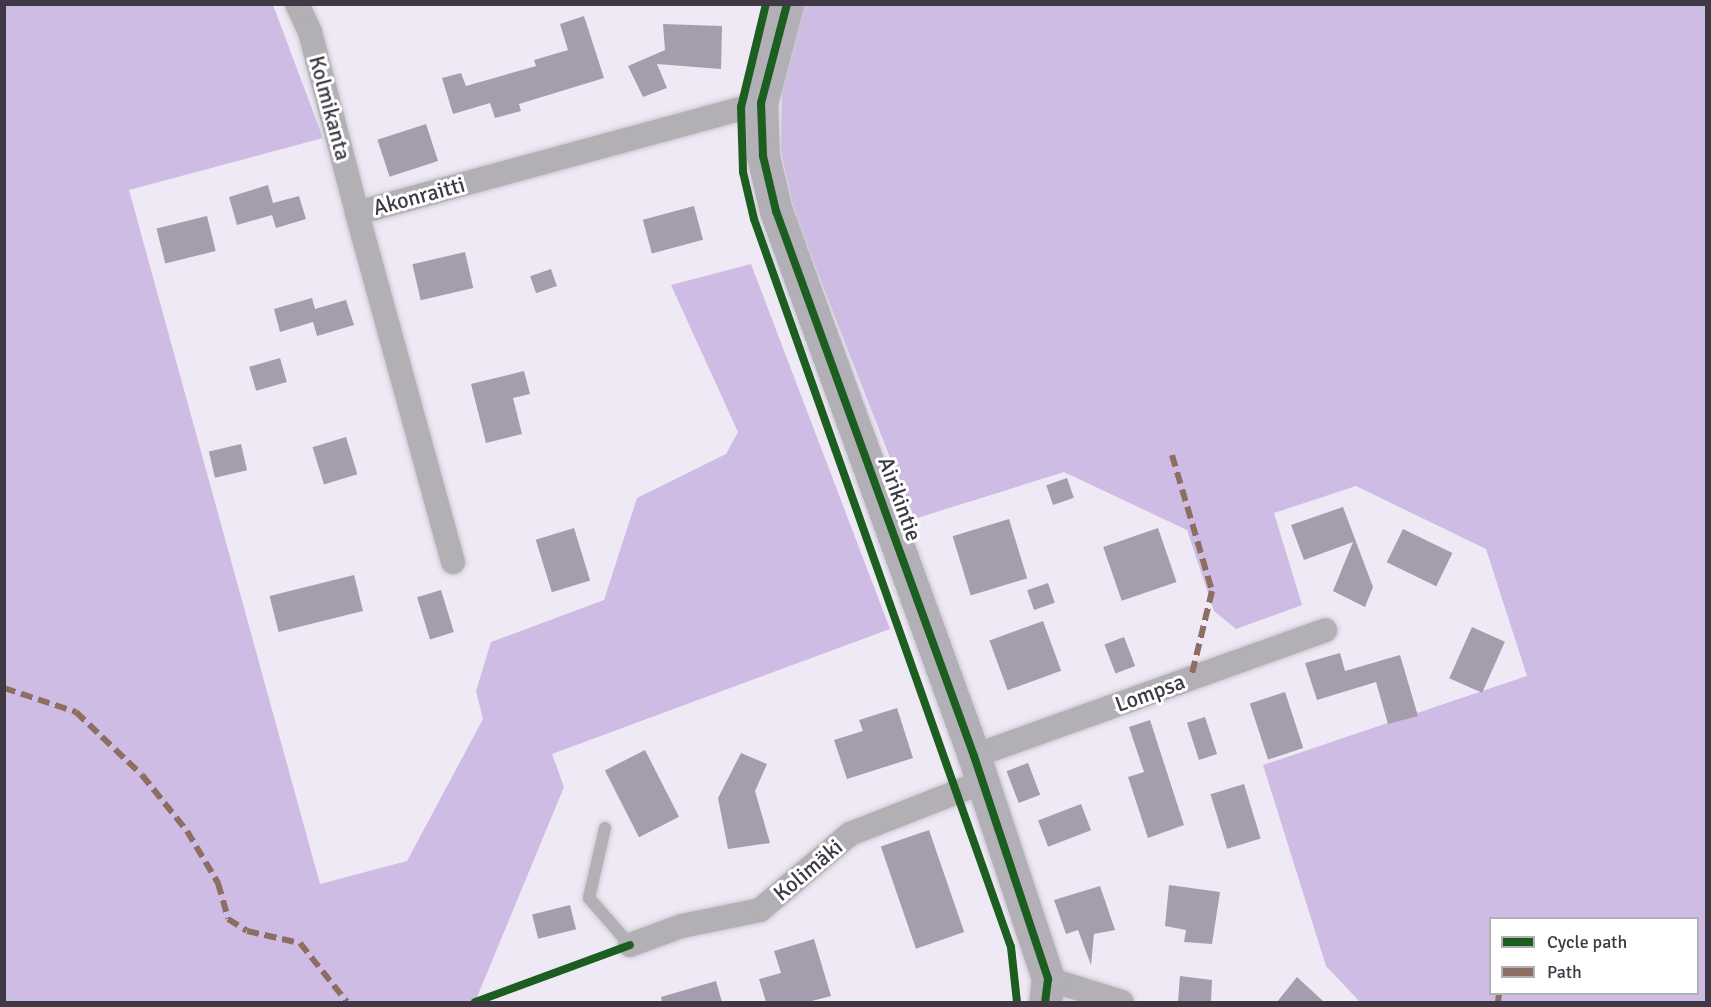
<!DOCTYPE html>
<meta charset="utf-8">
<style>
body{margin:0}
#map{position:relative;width:1711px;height:1007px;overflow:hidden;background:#eee9f5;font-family:Signika,sans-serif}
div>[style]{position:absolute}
.forest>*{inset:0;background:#cebce4}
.building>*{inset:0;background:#a59dae;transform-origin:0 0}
.roads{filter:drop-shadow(0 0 2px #cbc7d1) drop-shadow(0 0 2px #cbc7d1)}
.lane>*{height:12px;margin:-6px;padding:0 6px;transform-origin:6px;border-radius:6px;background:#b2b0b5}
.street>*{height:24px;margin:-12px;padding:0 12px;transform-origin:12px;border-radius:12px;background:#b2b0b5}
.secondary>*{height:33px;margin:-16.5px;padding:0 16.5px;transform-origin:16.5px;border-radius:16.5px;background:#b2afb6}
.quiet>*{height:6px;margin-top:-3px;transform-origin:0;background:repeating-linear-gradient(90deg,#8d6e63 0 12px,transparent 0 18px)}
.cycleway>*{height:8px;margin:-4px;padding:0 4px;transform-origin:4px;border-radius:4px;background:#1b5e20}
span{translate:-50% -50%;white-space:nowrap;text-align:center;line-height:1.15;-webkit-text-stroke:6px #fff;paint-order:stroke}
.street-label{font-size:22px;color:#3e3945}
.frame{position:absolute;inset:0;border:6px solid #3e3945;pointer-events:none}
.legend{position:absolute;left:1489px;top:917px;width:210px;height:78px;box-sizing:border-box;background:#fff;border:2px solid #b2b0b5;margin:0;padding:8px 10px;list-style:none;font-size:18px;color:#3e3945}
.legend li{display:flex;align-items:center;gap:12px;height:30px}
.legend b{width:30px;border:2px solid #b2b0b5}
</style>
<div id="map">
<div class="forest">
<div style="clip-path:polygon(5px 4px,273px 5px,323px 138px,129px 190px,320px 884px,407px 861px,483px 719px,476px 691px,491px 642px,604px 600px,637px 498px,726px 454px,738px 432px,671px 285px,751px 264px,890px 629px,552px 754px,564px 787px,475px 1002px,5px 1002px)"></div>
<div style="clip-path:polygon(evenodd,803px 5px,1706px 5px,1706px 1002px,1360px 1002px,1326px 966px,1263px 765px,1527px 676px,1486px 549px,1356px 486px,1274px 513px,1302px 605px,1236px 629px,1214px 611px,1187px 530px,1064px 472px,914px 519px,795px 215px,781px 152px,782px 82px,803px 5px,1490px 918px,1698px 918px,1698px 994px,1490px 994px,1490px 918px)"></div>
</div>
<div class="building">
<div style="clip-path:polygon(584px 16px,604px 78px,519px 104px,521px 111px,495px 118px,490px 103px,453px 114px,442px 78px,461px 73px,466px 86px,536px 66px,534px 60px,568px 50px,560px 24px)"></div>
<div style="clip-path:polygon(663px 24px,722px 26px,721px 69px,657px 64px,667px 88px,643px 97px,628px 66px,665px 50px)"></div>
<div style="left:426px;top:124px;width:39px;height:51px;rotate:72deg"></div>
<div style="clip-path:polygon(268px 185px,273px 203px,299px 196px,306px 219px,276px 228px,272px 215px,237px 225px,229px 197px)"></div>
<div style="left:694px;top:206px;width:35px;height:53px;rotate:75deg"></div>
<div style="left:207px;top:216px;width:36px;height:52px;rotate:76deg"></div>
<div style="left:465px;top:252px;width:37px;height:54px;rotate:77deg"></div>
<div style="left:551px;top:269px;width:18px;height:22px;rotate:71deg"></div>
<div style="clip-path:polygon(312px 298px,315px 309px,346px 300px,354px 325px,317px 336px,313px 322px,280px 332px,274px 309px)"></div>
<div style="left:280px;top:358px;width:25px;height:32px;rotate:74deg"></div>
<div style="clip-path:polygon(524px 371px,530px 394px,513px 398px,522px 434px,486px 443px,471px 384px)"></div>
<div style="left:346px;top:437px;width:39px;height:35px;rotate:73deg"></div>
<div style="left:241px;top:444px;width:27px;height:33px;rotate:77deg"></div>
<div style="left:1067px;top:478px;width:21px;height:22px;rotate:71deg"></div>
<div style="clip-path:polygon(1343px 507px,1373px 587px,1365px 607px,1333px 591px,1353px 542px,1304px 560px,1291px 525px)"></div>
<div style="left:1009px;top:519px;width:62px;height:59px;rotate:73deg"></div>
<div style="left:574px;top:528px;width:55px;height:40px;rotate:73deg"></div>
<div style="left:1158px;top:528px;width:57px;height:58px;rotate:71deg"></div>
<div style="left:1403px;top:529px;width:55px;height:37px;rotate:26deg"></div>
<div style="left:354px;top:575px;width:37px;height:87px;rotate:76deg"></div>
<div style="left:1048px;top:583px;width:21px;height:22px;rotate:71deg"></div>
<div style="left:441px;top:590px;width:44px;height:25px;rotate:73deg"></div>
<div style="left:1043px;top:621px;width:53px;height:57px;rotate:70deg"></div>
<div style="left:1472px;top:627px;width:36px;height:56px;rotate:24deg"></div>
<div style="left:1124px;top:637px;width:31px;height:21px;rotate:69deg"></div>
<div style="clip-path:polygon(1340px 653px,1345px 671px,1400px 655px,1418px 716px,1388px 724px,1376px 682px,1317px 700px,1305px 663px)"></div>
<div style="left:1285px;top:692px;width:59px;height:37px;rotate:72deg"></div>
<div style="clip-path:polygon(897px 708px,913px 758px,847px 779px,834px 740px,863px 731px,859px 720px)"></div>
<div style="left:1205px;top:717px;width:39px;height:19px;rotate:72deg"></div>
<div style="clip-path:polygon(1150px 720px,1184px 825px,1148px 838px,1128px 777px,1144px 772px,1129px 727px)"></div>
<div style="left:645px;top:750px;width:75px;height:45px;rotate:63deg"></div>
<div style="clip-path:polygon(741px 753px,767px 764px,755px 791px,770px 843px,728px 849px,718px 798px)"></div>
<div style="left:1028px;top:763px;width:34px;height:23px;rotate:69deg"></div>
<div style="left:1244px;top:784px;width:57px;height:35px;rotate:73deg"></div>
<div style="left:1081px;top:804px;width:28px;height:46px;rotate:69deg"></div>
<div style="left:929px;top:830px;width:108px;height:51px;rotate:71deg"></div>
<div style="clip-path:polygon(1169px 885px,1220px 892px,1212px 944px,1184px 942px,1186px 930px,1165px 926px)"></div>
<div style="clip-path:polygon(1100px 886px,1115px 930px,1094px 934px,1091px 965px,1078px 930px,1066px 934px,1054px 900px)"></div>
<div style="left:570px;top:905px;width:25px;height:39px;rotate:76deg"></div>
<div style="clip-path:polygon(814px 939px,831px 996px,808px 1002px,766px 1002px,759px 979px,781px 973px,774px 951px)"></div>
<div style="clip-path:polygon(1180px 976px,1212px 980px,1211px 1002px,1178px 1002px)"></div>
<div style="clip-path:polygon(1297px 977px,1324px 1002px,1277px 1002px)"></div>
<div style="clip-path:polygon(716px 981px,722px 1002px,662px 1002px,661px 997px)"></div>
</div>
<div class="roads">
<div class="lane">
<div style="left:605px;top:828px;width:72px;rotate:102.9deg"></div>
<div style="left:589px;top:898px;width:62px;rotate:48.9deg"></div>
</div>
<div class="street">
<div style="left:297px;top:4px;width:31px;rotate:65deg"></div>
<div style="left:310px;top:32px;width:187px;rotate:75.4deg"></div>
<div style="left:453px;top:562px;width:362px;rotate:-105.4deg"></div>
<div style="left:357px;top:213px;width:419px;rotate:-15.2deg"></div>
<div style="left:974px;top:756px;width:373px;rotate:-19.7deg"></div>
<div style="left:630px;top:945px;width:55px;rotate:-20.1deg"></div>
<div style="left:682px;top:926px;width:80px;rotate:-11.6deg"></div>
<div style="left:760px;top:910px;width:118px;rotate:-40.2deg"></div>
<div style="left:850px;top:834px;width:143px;rotate:-21.4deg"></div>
<div style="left:1048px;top:979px;width:77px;rotate:17.3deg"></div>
</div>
<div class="secondary">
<div style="left:787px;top:4px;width:102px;rotate:104.7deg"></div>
<div style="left:761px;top:103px;width:53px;rotate:87.8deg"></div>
<div style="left:763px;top:156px;width:57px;rotate:76.7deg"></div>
<div style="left:776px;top:211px;width:580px;rotate:70.03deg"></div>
<div style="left:974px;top:756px;width:235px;rotate:71.6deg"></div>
<div style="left:1048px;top:979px;width:23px;rotate:97deg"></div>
</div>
</div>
<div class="quiet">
<div style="left:1172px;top:455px;width:142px;rotate:73.6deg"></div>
<div style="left:1212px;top:591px;width:89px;rotate:103.6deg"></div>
<div style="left:4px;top:688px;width:76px;rotate:18.4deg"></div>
<div style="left:76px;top:712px;width:91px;rotate:43.7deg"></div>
<div style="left:142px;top:775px;width:72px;rotate:51.2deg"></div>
<div style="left:187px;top:831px;width:61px;rotate:59.2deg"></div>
<div style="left:218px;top:883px;width:37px;rotate:74deg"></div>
<div style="left:228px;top:919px;width:22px;rotate:32deg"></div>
<div style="left:247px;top:931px;width:54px;rotate:12.8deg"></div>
<div style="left:300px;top:943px;width:75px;rotate:51.5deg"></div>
<div style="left:1498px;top:1002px;width:8px;rotate:-83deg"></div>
</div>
<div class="cycleway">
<div style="left:766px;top:4px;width:106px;rotate:103.6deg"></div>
<div style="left:741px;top:107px;width:65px;rotate:88.2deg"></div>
<div style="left:743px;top:172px;width:48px;rotate:76.8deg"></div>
<div style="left:754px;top:219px;width:772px;rotate:70.56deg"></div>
<div style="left:1011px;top:947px;width:55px;rotate:83.8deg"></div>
<div style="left:787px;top:4px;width:102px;rotate:104.7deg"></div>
<div style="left:761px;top:103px;width:53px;rotate:87.8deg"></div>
<div style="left:763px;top:156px;width:57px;rotate:76.7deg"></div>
<div style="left:776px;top:211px;width:580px;rotate:70.03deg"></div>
<div style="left:974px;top:756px;width:235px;rotate:71.6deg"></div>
<div style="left:1048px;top:979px;width:23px;rotate:97deg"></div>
<div style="left:475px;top:1002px;width:165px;rotate:-20.2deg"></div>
</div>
<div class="street-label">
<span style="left:330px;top:108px;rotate:75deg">Kolmikanta</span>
<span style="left:419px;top:196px;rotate:-15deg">Akonraitti</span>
<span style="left:900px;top:499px;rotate:70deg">Airikintie</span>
<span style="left:1150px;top:693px;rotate:-20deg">Lompsa</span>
<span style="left:808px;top:870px;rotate:-40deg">Kolimäki</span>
</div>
<div class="frame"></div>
<ul class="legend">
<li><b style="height:8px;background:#1b5e20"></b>Cycle path</li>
<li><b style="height:8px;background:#8d6e63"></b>Path</li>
</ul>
</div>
